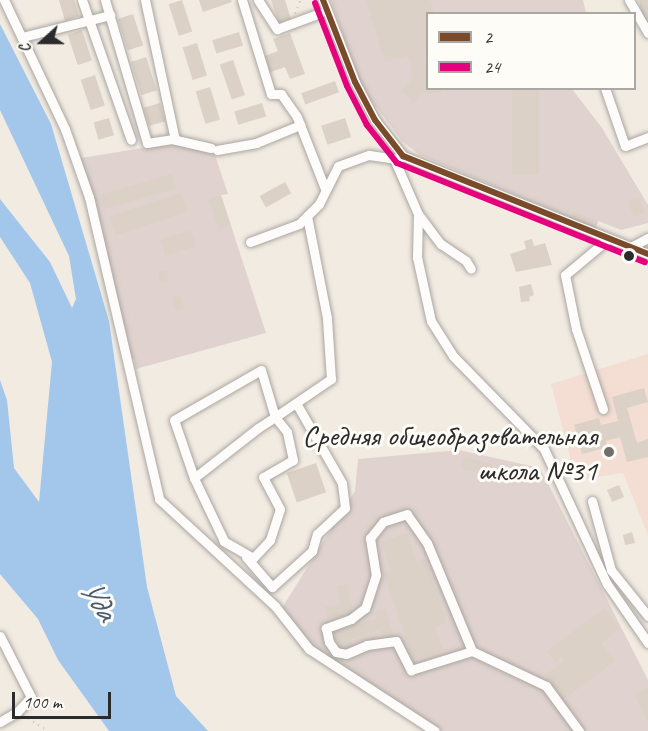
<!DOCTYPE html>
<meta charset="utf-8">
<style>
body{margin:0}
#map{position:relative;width:648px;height:731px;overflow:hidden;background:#f2ebe2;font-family:Caveat,sans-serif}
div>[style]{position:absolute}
.built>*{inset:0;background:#f4ddd2}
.industrial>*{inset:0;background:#e0d3cf}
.water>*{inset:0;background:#a2c7eb}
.building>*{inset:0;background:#dbd1c6;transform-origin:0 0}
.path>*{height:1.5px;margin-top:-0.75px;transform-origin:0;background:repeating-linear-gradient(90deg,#cdcbc8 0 1.5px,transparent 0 6px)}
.roads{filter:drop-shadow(0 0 2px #aaa6a1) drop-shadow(0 0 2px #aaa6a1)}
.minor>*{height:9px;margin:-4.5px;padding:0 4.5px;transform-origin:4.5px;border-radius:4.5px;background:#fdfcfb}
.bus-1>*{height:6px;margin:-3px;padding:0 3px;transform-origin:3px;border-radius:3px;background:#7a4b2a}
.bus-2>*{height:6px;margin:-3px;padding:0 3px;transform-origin:3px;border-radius:3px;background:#e5007d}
.dots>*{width:16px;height:16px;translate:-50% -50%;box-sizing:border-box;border:3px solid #fdfcf7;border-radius:50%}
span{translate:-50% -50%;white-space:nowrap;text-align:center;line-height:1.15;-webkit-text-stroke:6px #fdfcf7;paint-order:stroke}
.poi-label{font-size:30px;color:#2b2b2b}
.right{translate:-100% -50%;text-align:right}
.water-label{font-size:32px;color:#495c70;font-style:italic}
.legend{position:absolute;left:426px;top:12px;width:210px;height:78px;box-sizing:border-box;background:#fdfcf7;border:2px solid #a9a8a5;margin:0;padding:8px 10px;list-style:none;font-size:18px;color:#2b2b2b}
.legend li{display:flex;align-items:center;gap:12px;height:30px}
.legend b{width:30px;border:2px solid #a9a8a5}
.north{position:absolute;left:12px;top:12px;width:60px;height:60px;-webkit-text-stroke:4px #fdfcf7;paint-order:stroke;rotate:249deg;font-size:16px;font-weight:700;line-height:24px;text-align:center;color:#2b2b2b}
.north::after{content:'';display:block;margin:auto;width:21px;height:27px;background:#2b2b2b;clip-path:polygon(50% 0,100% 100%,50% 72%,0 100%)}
.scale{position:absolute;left:12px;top:692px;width:99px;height:27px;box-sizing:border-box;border:3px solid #2b2b2b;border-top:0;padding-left:8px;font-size:18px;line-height:21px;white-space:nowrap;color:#2b2b2b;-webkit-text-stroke:4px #fdfcf7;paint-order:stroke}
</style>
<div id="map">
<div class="built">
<div style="clip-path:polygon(648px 354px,648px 535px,623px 473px,576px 480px,551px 384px)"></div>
</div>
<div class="industrial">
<div style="clip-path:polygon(331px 0,583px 0,586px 13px,428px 14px,428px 88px,572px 89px,602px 128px,648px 205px,648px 223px,621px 230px,598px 221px,596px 228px,420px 155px,402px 141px,361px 87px)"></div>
<div style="clip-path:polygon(173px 143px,214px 152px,228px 194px,221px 195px,266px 333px,136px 369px,134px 359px,128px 360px,75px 159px)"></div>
<div style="clip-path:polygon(459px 450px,540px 468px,648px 680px,648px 731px,441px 731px,317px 651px,282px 608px,355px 491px,358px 459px)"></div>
</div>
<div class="water">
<div style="clip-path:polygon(0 24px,51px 124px,109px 321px,147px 587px,176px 696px,208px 731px,109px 731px,58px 660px,38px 619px,0 574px,0 380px,7px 400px,14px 468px,39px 502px,52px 362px,30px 283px,0 237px,0 199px,50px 262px,72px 308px,76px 299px,69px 256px,0 110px)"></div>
</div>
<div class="building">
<div style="clip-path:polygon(59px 0,74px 0,79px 16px,65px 21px)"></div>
<div style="left:182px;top:0;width:33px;height:14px;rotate:72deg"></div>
<div style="clip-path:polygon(199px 0,231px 0,232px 2px,203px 12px)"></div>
<div style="clip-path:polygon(271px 0,285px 0,291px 19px,279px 23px)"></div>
<div style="clip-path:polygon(366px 0,430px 0,434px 14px,428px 14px,428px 49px,424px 50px,428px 88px,442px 88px,441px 93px,422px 93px,414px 102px,402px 91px,410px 82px,412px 70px,408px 56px,385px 62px)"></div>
<div style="clip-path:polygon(639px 0,648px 0,648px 22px,644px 23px)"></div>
<div style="left:133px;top:14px;width:33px;height:16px;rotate:72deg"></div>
<div style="left:82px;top:30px;width:32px;height:15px;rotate:72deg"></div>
<div style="left:239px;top:32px;width:14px;height:28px;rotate:73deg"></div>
<div style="clip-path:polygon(290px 33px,305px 74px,290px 79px,285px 67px,268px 73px,262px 57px,278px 51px,273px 39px)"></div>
<div style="left:197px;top:43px;width:34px;height:15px;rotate:73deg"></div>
<div style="left:146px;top:57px;width:35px;height:16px;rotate:72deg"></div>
<div style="left:233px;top:60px;width:37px;height:14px;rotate:71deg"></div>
<div style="left:95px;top:75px;width:32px;height:15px;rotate:72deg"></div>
<div style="left:335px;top:81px;width:12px;height:36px;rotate:70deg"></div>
<div style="left:210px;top:87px;width:34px;height:15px;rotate:73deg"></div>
<div style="left:512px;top:88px;width:27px;height:86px"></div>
<div style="left:160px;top:103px;width:19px;height:17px;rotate:74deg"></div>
<div style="left:262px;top:103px;width:14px;height:29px;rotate:73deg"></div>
<div style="left:109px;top:118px;width:18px;height:16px;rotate:74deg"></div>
<div style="left:345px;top:118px;width:20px;height:25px;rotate:72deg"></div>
<div style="left:172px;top:174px;width:15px;height:75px;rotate:74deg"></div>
<div style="left:285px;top:182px;width:13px;height:29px;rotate:61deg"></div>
<div style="left:181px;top:193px;width:20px;height:75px;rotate:72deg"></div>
<div style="left:221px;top:195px;width:32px;height:13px;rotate:72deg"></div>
<div style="left:639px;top:197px;width:17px;height:12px;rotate:69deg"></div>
<div style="left:573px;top:211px;width:27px;height:8px;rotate:22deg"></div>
<div style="left:191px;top:230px;width:17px;height:32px;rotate:73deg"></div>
<div style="clip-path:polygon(532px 239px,534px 246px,545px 243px,552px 265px,516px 272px,510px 254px,526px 249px,524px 241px)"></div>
<div style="left:167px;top:270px;width:12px;height:9px;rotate:85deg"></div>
<div style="clip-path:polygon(531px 284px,534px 295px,529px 297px,530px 301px,521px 302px,519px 287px)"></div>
<div style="left:180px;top:295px;width:13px;height:9px;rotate:72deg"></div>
<div style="clip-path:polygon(644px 388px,648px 402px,627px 408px,637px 443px,648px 439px,648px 457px,627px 462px,620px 437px,606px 441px,608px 447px,582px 454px,574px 425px,599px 418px,601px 425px,618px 421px,612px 397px)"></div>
<div style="left:464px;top:457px;width:29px;height:12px;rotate:14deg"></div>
<div style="left:316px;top:463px;width:31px;height:31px;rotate:71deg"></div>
<div style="left:619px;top:485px;width:13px;height:13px;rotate:67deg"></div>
<div style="clip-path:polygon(632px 532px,635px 543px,625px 545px,623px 535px)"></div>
<div style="clip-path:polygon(407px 533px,417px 562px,425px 559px,447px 623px,435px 627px,443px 650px,413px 660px,384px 574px,391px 571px,381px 542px)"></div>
<div style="clip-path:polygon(348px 584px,353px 614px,327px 619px,325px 607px,340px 604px,337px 586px)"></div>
<div style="clip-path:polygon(385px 608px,393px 634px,382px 637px,380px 630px,351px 639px,353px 647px,341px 650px,335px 631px,377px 618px,375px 612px)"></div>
<div style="clip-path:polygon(605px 608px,620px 629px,601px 643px,615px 661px,563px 700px,545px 675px,564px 661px,561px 657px,555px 662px,547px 651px)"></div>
<div style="clip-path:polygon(648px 687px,648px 723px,634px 694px)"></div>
</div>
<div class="path">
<div style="left:295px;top:14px;width:15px;rotate:-70deg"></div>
<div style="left:23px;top:715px;width:30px;rotate:33deg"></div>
</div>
<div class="roads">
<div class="minor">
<div style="left:4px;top:0;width:143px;rotate:64.7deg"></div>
<div style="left:65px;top:129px;width:72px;rotate:70.6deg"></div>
<div style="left:89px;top:197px;width:310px;rotate:76.9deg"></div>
<div style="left:159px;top:499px;width:158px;rotate:42.7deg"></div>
<div style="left:275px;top:606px;width:55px;rotate:51.7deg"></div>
<div style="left:309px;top:649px;width:150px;rotate:33.1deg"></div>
<div style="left:82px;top:0;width:148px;rotate:70.7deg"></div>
<div style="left:105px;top:0;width:149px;rotate:73.6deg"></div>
<div style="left:147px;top:143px;width:25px;rotate:-9deg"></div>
<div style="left:172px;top:139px;width:40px;rotate:13deg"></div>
<div style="left:145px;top:0;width:143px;rotate:77.9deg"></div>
<div style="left:242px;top:0;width:98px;rotate:72.9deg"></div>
<div style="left:271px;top:94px;width:10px"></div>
<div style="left:281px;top:94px;width:28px;rotate:55deg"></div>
<div style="left:297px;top:117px;width:77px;rotate:68.7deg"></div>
<div style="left:258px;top:0;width:35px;rotate:57deg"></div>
<div style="left:277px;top:29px;width:46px;rotate:-20.4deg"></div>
<div style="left:323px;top:0;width:88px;rotate:68.7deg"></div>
<div style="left:355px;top:82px;width:43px;rotate:62.2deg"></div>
<div style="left:375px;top:120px;width:46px;rotate:52.1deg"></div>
<div style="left:403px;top:156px;width:264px;rotate:21.8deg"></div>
<div style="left:629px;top:0;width:38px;rotate:60deg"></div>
<div style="left:22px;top:37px;width:91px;rotate:-14deg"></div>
<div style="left:605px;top:88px;width:61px;rotate:71deg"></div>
<div style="left:625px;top:146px;width:25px;rotate:-21deg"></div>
<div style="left:217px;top:150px;width:40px;rotate:-10deg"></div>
<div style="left:256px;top:143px;width:48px;rotate:-22.2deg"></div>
<div style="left:395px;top:161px;width:58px;rotate:66.5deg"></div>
<div style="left:418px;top:214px;width:43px;rotate:91.3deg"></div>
<div style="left:417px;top:257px;width:66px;rotate:77.7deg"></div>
<div style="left:431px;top:321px;width:41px;rotate:57.8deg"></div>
<div style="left:453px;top:356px;width:130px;rotate:45.6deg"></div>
<div style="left:544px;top:449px;width:149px;rotate:65deg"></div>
<div style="left:607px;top:584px;width:72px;rotate:55.2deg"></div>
<div style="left:418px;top:214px;width:38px;rotate:53deg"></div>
<div style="left:441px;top:244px;width:30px;rotate:34deg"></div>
<div style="left:466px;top:261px;width:9px;rotate:58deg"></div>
<div style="left:250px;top:242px;width:52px;rotate:-20.2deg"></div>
<div style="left:299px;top:224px;width:28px;rotate:-45deg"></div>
<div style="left:319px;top:204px;width:42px;rotate:-63.4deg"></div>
<div style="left:338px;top:166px;width:33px;rotate:-20deg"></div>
<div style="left:369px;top:155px;width:30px;rotate:8deg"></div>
<div style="left:627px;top:249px;width:24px;rotate:-28deg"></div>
<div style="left:603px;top:409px;width:84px;rotate:-108.6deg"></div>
<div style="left:576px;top:329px;width:55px;rotate:-101.5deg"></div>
<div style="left:565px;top:275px;width:55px;rotate:-39.8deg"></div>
<div style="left:194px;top:478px;width:61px;rotate:-109deg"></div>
<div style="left:174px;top:420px;width:100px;rotate:-29.9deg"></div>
<div style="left:261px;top:370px;width:49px;rotate:73.4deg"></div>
<div style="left:275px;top:417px;width:19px;rotate:51deg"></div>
<div style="left:287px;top:432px;width:29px;rotate:78deg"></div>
<div style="left:293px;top:460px;width:34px;rotate:150deg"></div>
<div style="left:263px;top:477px;width:36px;rotate:62deg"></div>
<div style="left:280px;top:509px;width:33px;rotate:108deg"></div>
<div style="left:270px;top:540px;width:25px;rotate:133deg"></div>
<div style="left:253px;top:558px;width:34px;rotate:-150deg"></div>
<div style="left:224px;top:541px;width:70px;rotate:-115.5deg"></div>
<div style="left:194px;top:478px;width:81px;rotate:-38deg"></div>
<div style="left:258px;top:428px;width:20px;rotate:-33deg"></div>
<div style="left:275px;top:417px;width:68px;rotate:-34.2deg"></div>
<div style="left:331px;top:379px;width:61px;rotate:-93.8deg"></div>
<div style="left:327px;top:318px;width:104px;rotate:-101.1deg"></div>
<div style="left:592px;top:501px;width:72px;rotate:74.6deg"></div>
<div style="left:611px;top:570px;width:59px;rotate:51.2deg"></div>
<div style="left:246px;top:557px;width:40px;rotate:49deg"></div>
<div style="left:272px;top:587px;width:54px;rotate:-42deg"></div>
<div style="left:312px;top:551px;width:18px;rotate:-74deg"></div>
<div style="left:317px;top:534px;width:38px;rotate:-43deg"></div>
<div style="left:345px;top:508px;width:25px;rotate:-97deg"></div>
<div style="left:342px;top:483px;width:92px;rotate:-119.9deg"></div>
<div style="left:0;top:636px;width:68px;rotate:63.1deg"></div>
<div style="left:31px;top:697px;width:21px;rotate:133deg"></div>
<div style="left:17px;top:712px;width:20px;rotate:150deg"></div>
<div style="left:472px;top:651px;width:117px;rotate:-112.6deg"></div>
<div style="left:427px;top:543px;width:35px;rotate:-125deg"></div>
<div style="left:407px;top:514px;width:25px;rotate:162deg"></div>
<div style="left:383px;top:522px;width:21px;rotate:129deg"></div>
<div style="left:370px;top:538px;width:37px;rotate:81deg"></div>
<div style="left:376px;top:575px;width:35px;rotate:108deg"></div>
<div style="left:365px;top:608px;width:18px;rotate:142deg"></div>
<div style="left:351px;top:619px;width:27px;rotate:160deg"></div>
<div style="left:326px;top:628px;width:14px;rotate:78deg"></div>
<div style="left:329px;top:642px;width:12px;rotate:55deg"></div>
<div style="left:336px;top:652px;width:10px;rotate:11deg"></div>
<div style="left:346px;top:654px;width:23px;rotate:-23deg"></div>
<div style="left:367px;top:645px;width:29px;rotate:-8deg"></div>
<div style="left:396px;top:641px;width:33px;rotate:63deg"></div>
<div style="left:411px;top:670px;width:64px;rotate:-17.3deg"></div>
<div style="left:472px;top:651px;width:82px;rotate:25.3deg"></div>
<div style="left:546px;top:686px;width:56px;rotate:53.7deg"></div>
</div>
</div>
<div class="bus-1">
<div style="left:323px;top:0;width:88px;rotate:68.7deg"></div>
<div style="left:355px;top:82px;width:43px;rotate:62.2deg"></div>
<div style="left:375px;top:120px;width:46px;rotate:52.1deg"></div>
<div style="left:403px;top:156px;width:264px;rotate:21.8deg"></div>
</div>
<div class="bus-2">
<div style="left:315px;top:3px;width:89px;rotate:68.9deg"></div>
<div style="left:347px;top:86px;width:44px;rotate:62.9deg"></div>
<div style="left:367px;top:125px;width:48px;rotate:51.7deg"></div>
<div style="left:397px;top:163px;width:267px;rotate:21.8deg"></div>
</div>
<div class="dots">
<div style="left:629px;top:256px;background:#2b2b2b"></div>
<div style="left:609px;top:452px;background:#716e6b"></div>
</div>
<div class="poi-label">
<span class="right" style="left:597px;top:452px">Средняя общеобразовательная<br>школа №31</span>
</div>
<div class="water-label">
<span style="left:98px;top:600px;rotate:57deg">Уда</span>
</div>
<ul class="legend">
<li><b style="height:8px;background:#7a4b2a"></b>2</li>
<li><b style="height:8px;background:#e5007d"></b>24</li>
</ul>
<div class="north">С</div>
<div class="scale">100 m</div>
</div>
